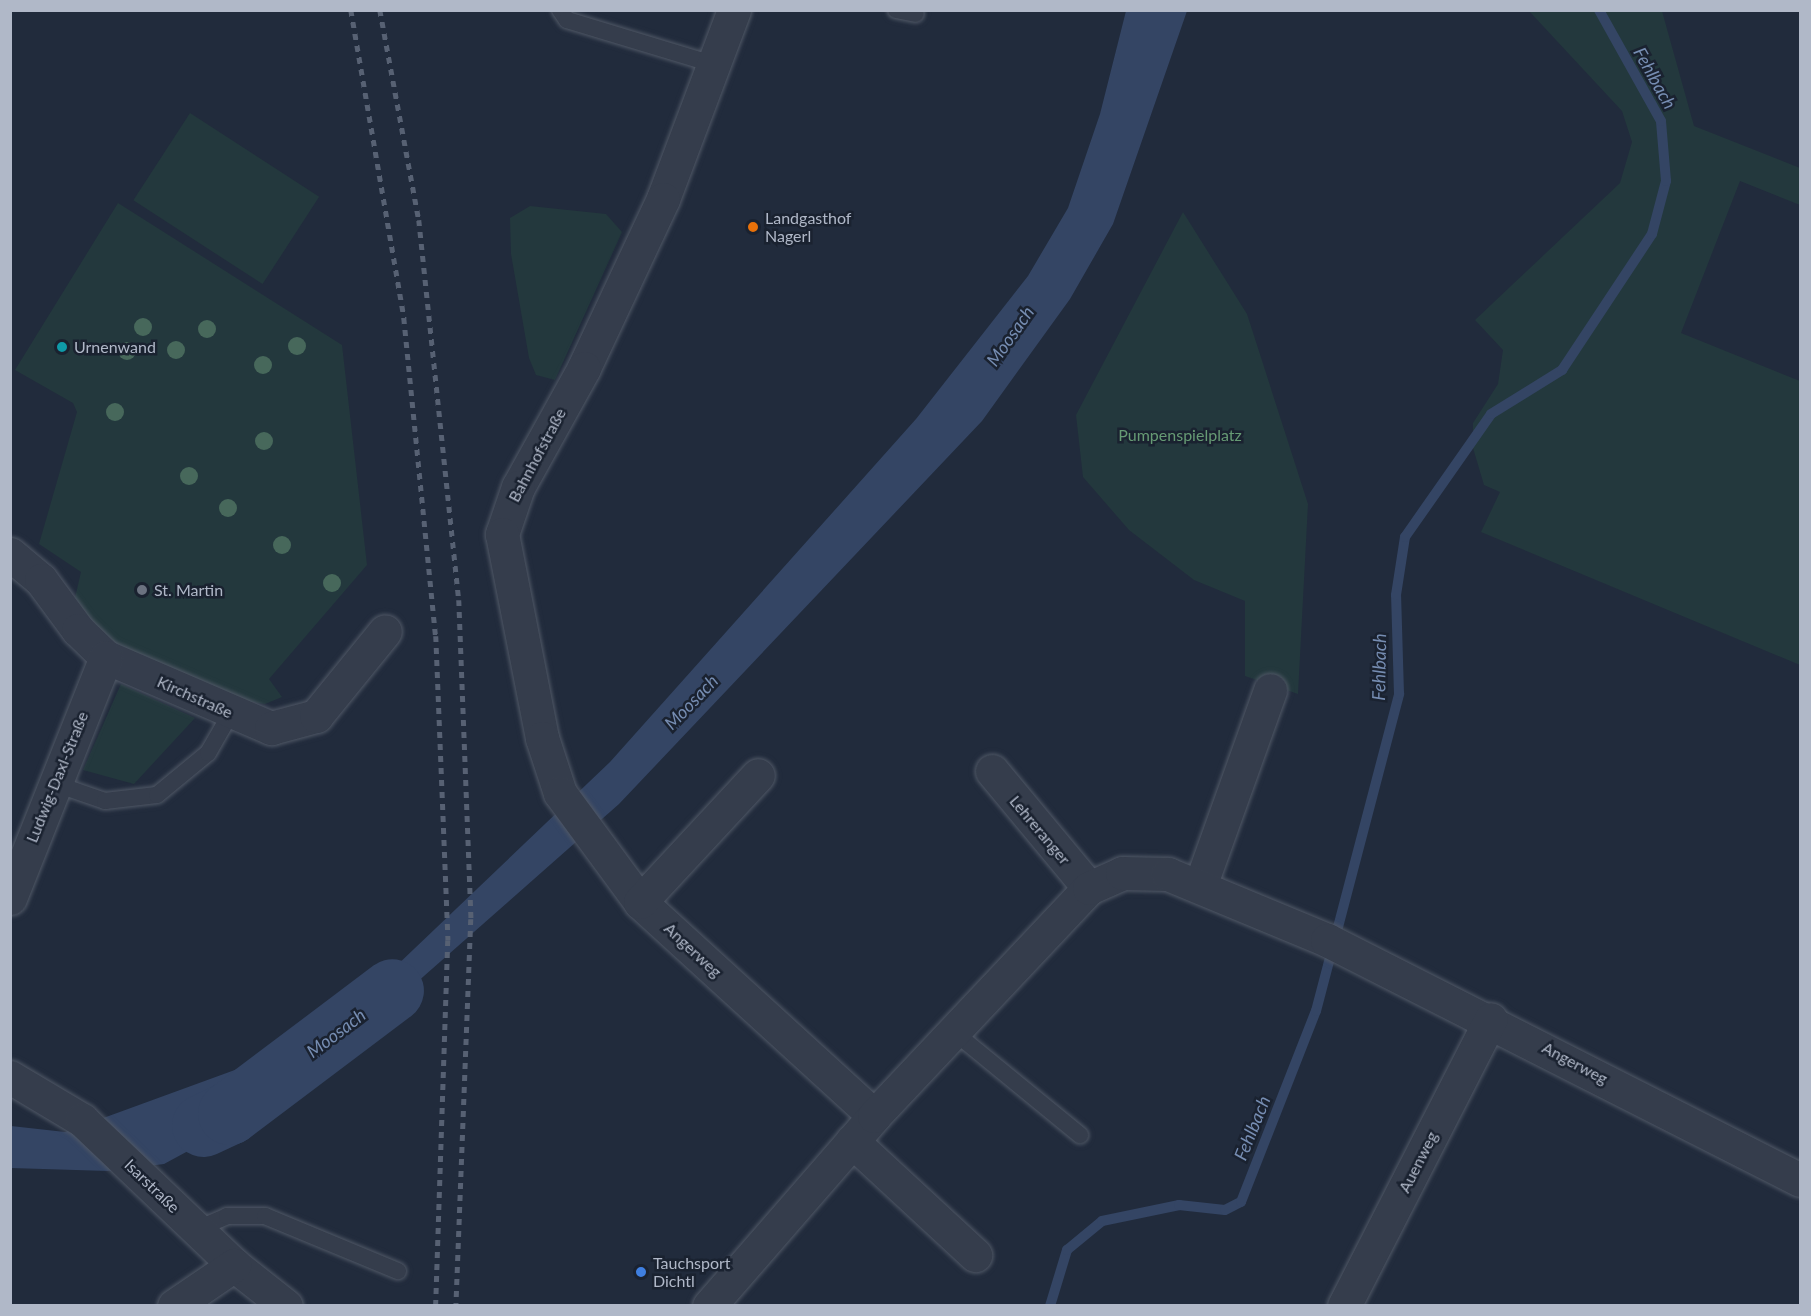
<!DOCTYPE html>
<meta charset="utf-8">
<style>
body{margin:0}
#map{position:relative;width:1811px;height:1316px;overflow:hidden;background:#212b3c;font-family:Lato,sans-serif}
div>[style]{position:absolute}
.green>*{inset:0;background:#23383d;transform-origin:0 0}
.water>*{inset:0;background:#344564}
.stream>*{height:10px;margin:-5px;padding:0 5px;transform-origin:5px;border-radius:5px;background:#344564}
.river>*{height:63px;margin:-31.5px;padding:0 31.5px;transform-origin:31.5px;border-radius:31.5px;background:#344564}
.roads{filter:drop-shadow(0 0 2px #505866) drop-shadow(0 0 2px #505866)}
.lane>*{height:16px;margin:-8px;padding:0 8px;transform-origin:8px;border-radius:8px;background:#353d4c}
.street>*{height:33px;margin:-16.5px;padding:0 16.5px;transform-origin:16.5px;border-radius:16.5px;background:#353d4c}
.rail>*{height:4.5px;margin-top:-2.25px;transform-origin:0;background:repeating-linear-gradient(90deg,#576173 0 6px,transparent 0 12px)}
.trees>*{width:18px;height:18px;margin:-9px;border-radius:50%;background:#47685b}
.dots>*{width:16px;height:16px;translate:-50% -50%;box-sizing:border-box;border:3px solid #1a2230;border-radius:50%}
span{translate:-50% -50%;white-space:nowrap;text-align:center;line-height:1.15;-webkit-text-stroke:5px #1a2230;paint-order:stroke}
.poi-label{font-size:16px;color:#b0b8c8}
.left{translate:0 -50%;text-align:left}
.park-label{font-size:16px;color:#669a74}
.street-label{font-size:16px;color:#b0b8c8}
.water-label{font-size:18px;color:#768db2;font-style:italic}
.frame{position:absolute;inset:0;border:12px solid #b0b8c8;pointer-events:none}
</style>
<div id="map">
<div class="green">
<div style="clip-path:polygon(1529px 11px,1662px 11px,1694px 126px,1800px 168px,1800px 205px,1740px 181px,1681px 333px,1800px 381px,1800px 665px,1481px 532px,1500px 492px,1484px 485px,1473px 448px,1473px 423px,1498px 384px,1503px 350px,1475px 320px,1620px 183px,1632px 142px,1622px 111px)"></div>
<div style="left:190px;top:113px;width:154px;height:104px;rotate:33deg"></div>
<div style="clip-path:polygon(118px 203px,342px 345px,367px 565px,269px 679px,282px 697px,265px 704px,228px 698px,93px 632px,74px 602px,81px 572px,39px 544px,77px 412px,73px 403px,15px 370px)"></div>
<div style="clip-path:polygon(530px 206px,606px 214px,622px 232px,555px 380px,536px 375px,529px 358px,511px 254px,510px 218px)"></div>
<div style="clip-path:polygon(1183px 212px,1247px 314px,1308px 504px,1298px 694px,1245px 676px,1245px 601px,1194px 580px,1129px 530px,1083px 477px,1076px 415px)"></div>
<div style="clip-path:polygon(121px 684px,195px 718px,134px 784px,83px 770px)"></div>
</div>
<div class="water">
<div style="clip-path:polygon(1126px 11px,1187px 11px,1113px 224px,1070px 299px,982px 421px,619px 804px,331px 1058px,316px 1031px,372px 989px,610px 762px,916px 419px,1028px 276px,1068px 208px,1100px 114px)"></div>
<div style="clip-path:polygon(265px 1059px,286px 1098px,164px 1164px,108px 1171px,11px 1168px,11px 1126px,65px 1132px)"></div>
</div>
<div class="stream">
<div style="left:1050px;top:1306px;width:59px;rotate:-73.1deg"></div>
<div style="left:1067px;top:1250px;width:45px;rotate:-39.6deg"></div>
<div style="left:1102px;top:1221px;width:79px;rotate:-11.7deg"></div>
<div style="left:1179px;top:1205px;width:46px;rotate:6.2deg"></div>
<div style="left:1225px;top:1210px;width:18px;rotate:-27deg"></div>
<div style="left:1241px;top:1202px;width:205px;rotate:-68.6deg"></div>
<div style="left:1316px;top:1011px;width:328px;rotate:-75.3deg"></div>
<div style="left:1399px;top:694px;width:99px;rotate:-91.7deg"></div>
<div style="left:1396px;top:595px;width:59px;rotate:-81.2deg"></div>
<div style="left:1405px;top:537px;width:150px;rotate:-55deg"></div>
<div style="left:1491px;top:414px;width:84px;rotate:-31.8deg"></div>
<div style="left:1562px;top:370px;width:163px;rotate:-56.5deg"></div>
<div style="left:1652px;top:234px;width:55px;rotate:-75.2deg"></div>
<div style="left:1666px;top:181px;width:60px;rotate:-94.8deg"></div>
<div style="left:1661px;top:121px;width:127px;rotate:-119.2deg"></div>
</div>
<div class="river">
<div style="left:203px;top:1125px;width:29px;rotate:-25deg"></div>
<div style="left:229px;top:1113px;width:204px;rotate:-37deg"></div>
</div>
<div class="roads">
<div class="lane">
<div style="left:560px;top:10px;width:12px;rotate:55deg"></div>
<div style="left:567px;top:20px;width:156px;rotate:16.8deg"></div>
<div style="left:896px;top:10px;width:20px;rotate:11deg"></div>
<div style="left:53px;top:783px;width:55px;rotate:19.1deg"></div>
<div style="left:105px;top:801px;width:52px;rotate:-6.6deg"></div>
<div style="left:157px;top:795px;width:66px;rotate:-39.5deg"></div>
<div style="left:208px;top:753px;width:46px;rotate:-60.1deg"></div>
<div style="left:954px;top:1032px;width:163px;rotate:39.3deg"></div>
<div style="left:197px;top:1229px;width:33px;rotate:-23deg"></div>
<div style="left:227px;top:1216px;width:38px"></div>
<div style="left:265px;top:1216px;width:144px;rotate:22.5deg"></div>
</div>
<div class="street">
<div style="left:734px;top:10px;width:202px;rotate:110.6deg"></div>
<div style="left:663px;top:199px;width:187px;rotate:115.1deg"></div>
<div style="left:584px;top:368px;width:136px;rotate:119deg"></div>
<div style="left:518px;top:487px;width:50px;rotate:108.8deg"></div>
<div style="left:502px;top:534px;width:208px;rotate:78.9deg"></div>
<div style="left:542px;top:738px;width:58px;rotate:71.9deg"></div>
<div style="left:560px;top:793px;width:135px;rotate:53.7deg"></div>
<div style="left:640px;top:902px;width:317px;rotate:42.4deg"></div>
<div style="left:10px;top:554px;width:40px;rotate:40deg"></div>
<div style="left:41px;top:580px;width:62px;rotate:53.5deg"></div>
<div style="left:78px;top:630px;width:39px;rotate:44deg"></div>
<div style="left:106px;top:657px;width:180px;rotate:23.3deg"></div>
<div style="left:271px;top:728px;width:47px;rotate:-14.9deg"></div>
<div style="left:316px;top:716px;width:109px;rotate:-50.9deg"></div>
<div style="left:992px;top:771px;width:152px;rotate:50.3deg"></div>
<div style="left:1200px;top:886px;width:208px;rotate:-70.3deg"></div>
<div style="left:10px;top:898px;width:259px;rotate:-68.3deg"></div>
<div style="left:640px;top:902px;width:173px;rotate:-47.1deg"></div>
<div style="left:10px;top:1077px;width:84px;rotate:30.8deg"></div>
<div style="left:82px;top:1120px;width:210px;rotate:43.6deg"></div>
<div style="left:234px;top:1265px;width:66px;rotate:38.3deg"></div>
<div style="left:852px;top:1141px;width:168px;rotate:42.8deg"></div>
<div style="left:174px;top:1306px;width:73px;rotate:-34.3deg"></div>
<div style="left:709px;top:1306px;width:252px;rotate:-49deg"></div>
<div style="left:874px;top:1116px;width:313px;rotate:-46.7deg"></div>
<div style="left:1089px;top:888px;width:36px;rotate:-24deg"></div>
<div style="left:1122px;top:873px;width:46px;rotate:1.2deg"></div>
<div style="left:1168px;top:874px;width:172px;rotate:22.5deg"></div>
<div style="left:1327px;top:940px;width:530px;rotate:26.9deg"></div>
<div style="left:1344px;top:1306px;width:322px;rotate:-62.9deg"></div>
</div>
</div>
<div class="rail">
<div style="left:351px;top:10px;width:313px;rotate:80.2deg"></div>
<div style="left:404px;top:318px;width:320px;rotate:84.3deg"></div>
<div style="left:436px;top:636px;width:304px;rotate:87.7deg"></div>
<div style="left:448px;top:940px;width:366px;rotate:91.9deg"></div>
<div style="left:380px;top:10px;width:214px;rotate:79.5deg"></div>
<div style="left:419px;top:220px;width:382px;rotate:84deg"></div>
<div style="left:459px;top:600px;width:319px;rotate:87.8deg"></div>
<div style="left:471px;top:919px;width:387px;rotate:92.2deg"></div>
</div>
<div class="trees">
<div style="left:143px;top:327px"></div>
<div style="left:207px;top:329px"></div>
<div style="left:297px;top:346px"></div>
<div style="left:176px;top:350px"></div>
<div style="left:127px;top:351px"></div>
<div style="left:263px;top:365px"></div>
<div style="left:115px;top:412px"></div>
<div style="left:264px;top:441px"></div>
<div style="left:189px;top:476px"></div>
<div style="left:228px;top:508px"></div>
<div style="left:282px;top:545px"></div>
<div style="left:332px;top:583px"></div>
</div>
<div class="dots">
<div style="left:753px;top:227px;background:#e8710a"></div>
<div style="left:62px;top:347px;background:#0f9aa8"></div>
<div style="left:142px;top:590px;background:#6b7280"></div>
<div style="left:641px;top:1272px;background:#3f7fe0"></div>
</div>
<div class="poi-label">
<span class="left" style="left:765px;top:227px">Landgasthof<br>Nagerl</span>
<span class="left" style="left:74px;top:347px">Urnenwand</span>
<span class="left" style="left:154px;top:590px">St. Martin</span>
<span class="left" style="left:653px;top:1272px">Tauchsport<br>Dichtl</span>
</div>
<div class="park-label">
<span style="left:1180px;top:435px">Pumpenspielplatz</span>
</div>
<div class="street-label">
<span style="left:537px;top:455px;rotate:-62deg">Bahnhofstraße</span>
<span style="left:195px;top:697px;rotate:24deg">Kirchstraße</span>
<span style="left:57px;top:777px;rotate:-68deg">Ludwig-Daxl-Straße</span>
<span style="left:1040px;top:830px;rotate:50deg">Lehreranger</span>
<span style="left:693px;top:950px;rotate:43deg">Angerweg</span>
<span style="left:1575px;top:1063px;rotate:28deg">Angerweg</span>
<span style="left:1418px;top:1162px;rotate:-63deg">Auenweg</span>
<span style="left:152px;top:1186px;rotate:44deg">Isarstraße</span>
</div>
<div class="water-label">
<span style="left:1655px;top:78px;rotate:61deg">Fehlbach</span>
<span style="left:1010px;top:336px;rotate:-55deg">Moosach</span>
<span style="left:1379px;top:667px;rotate:-89deg">Fehlbach</span>
<span style="left:691px;top:702px;rotate:-46deg">Moosach</span>
<span style="left:336px;top:1033px;rotate:-37deg">Moosach</span>
<span style="left:1252px;top:1128px;rotate:-68deg">Fehlbach</span>
</div>
<div class="frame"></div>
</div>
